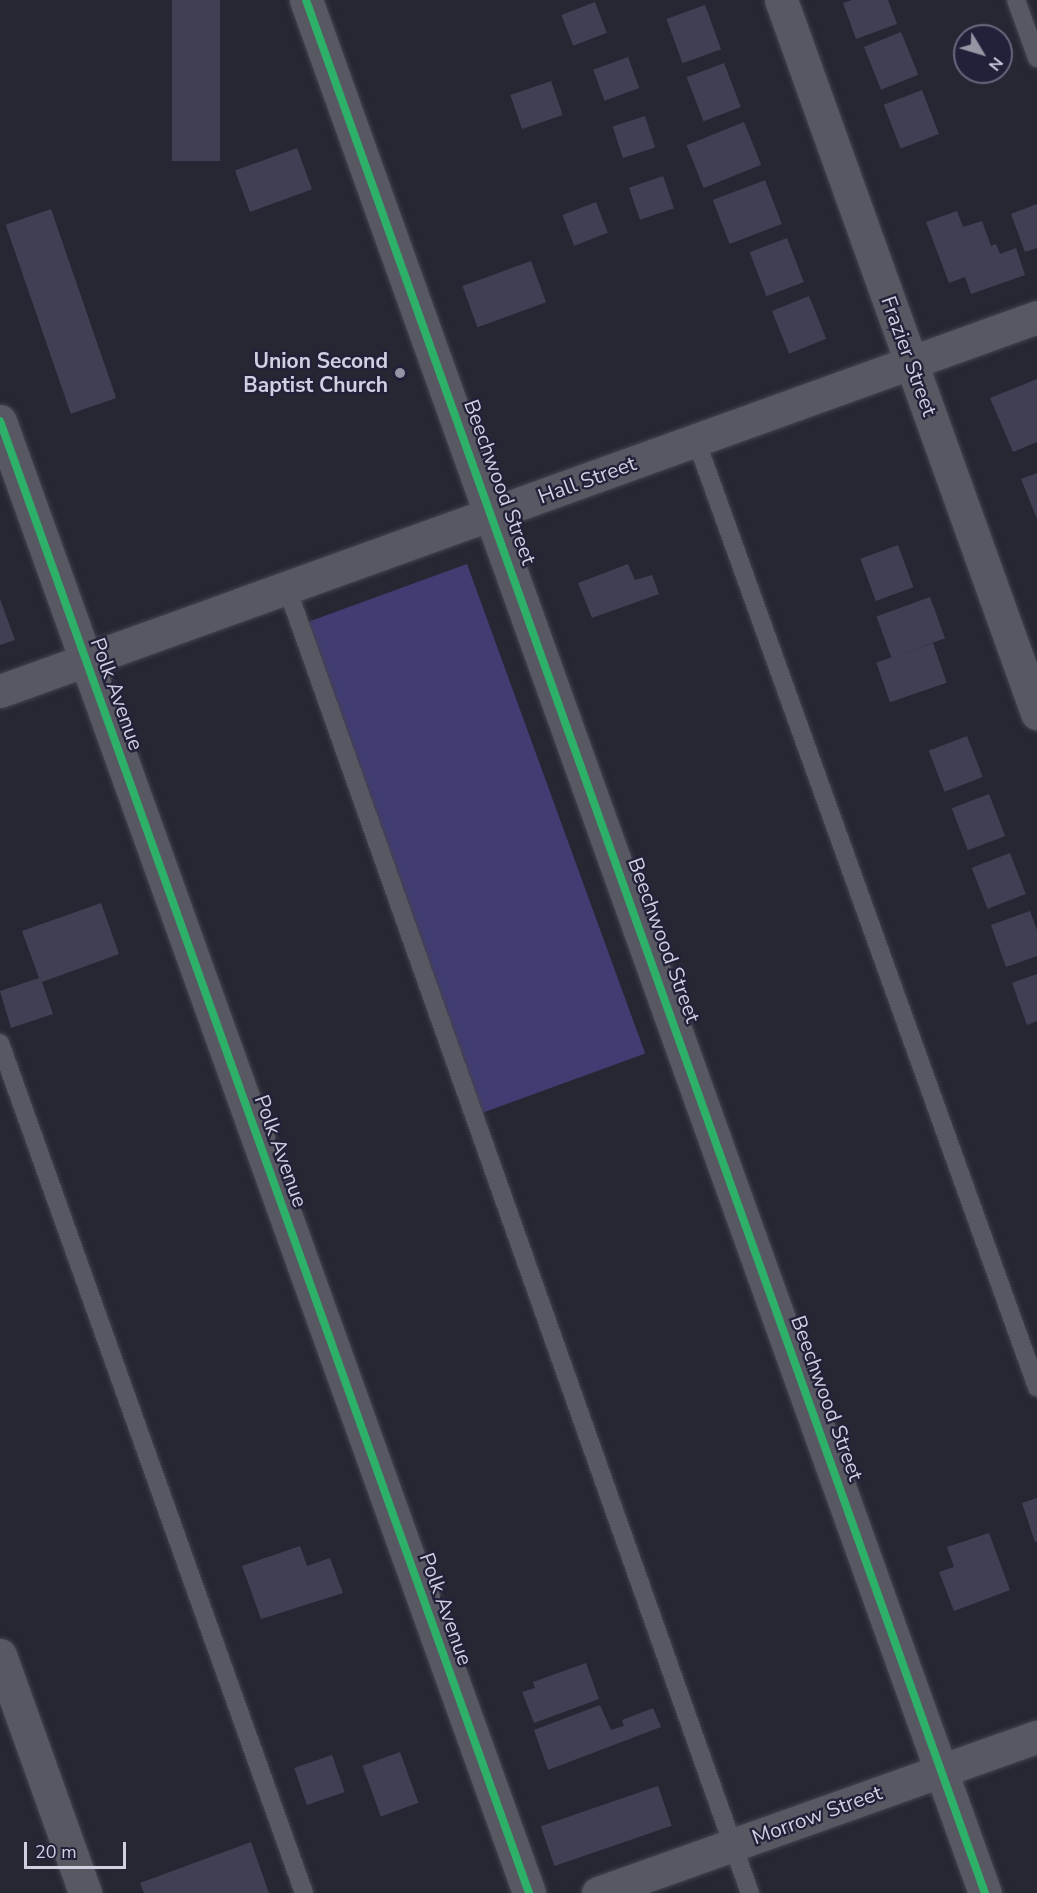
<!DOCTYPE html>
<style>
body{margin:0}
#map{position:relative;width:1037px;height:1893px;overflow:hidden;background:#272734;font-family:"Nunito Sans",sans-serif}
div>[style]{position:absolute}
.green>*{inset:0;background:#413d73;transform-origin:0 0}
.building>*{inset:0;background:#413f53;transform-origin:0 0}
.roads{filter:drop-shadow(0 0 2px #43434e) drop-shadow(0 0 2px #43434e)}
.lane>*{height:18px;margin:-9px;padding:0 9px;transform-origin:9px;border-radius:9px;background:#585863}
.street>*{height:33px;margin:-16.5px;padding:0 16.5px;transform-origin:16.5px;border-radius:16.5px;background:#585863}
.cycleway>*{height:8px;margin:-4px;padding:0 4px;transform-origin:4px;border-radius:4px;background:#2db169}
.dots>*{width:16px;height:16px;translate:-50% -50%;box-sizing:border-box;border:3px solid #22213a;border-radius:50%}
span{translate:-50% -50%;white-space:nowrap;text-align:center;line-height:1.15;-webkit-text-stroke:4.5px #22213a;paint-order:stroke}
.street-label{font-size:21px;color:#d0d0e1}
.poi-label{font-size:21px;color:#d0d0e1;font-weight:700}
.right{translate:-100% -50%;text-align:right}
.north{position:absolute;left:953px;top:24px;width:60px;height:60px;box-sizing:border-box;background:#22213a;border:2px solid #68677d;border-radius:50%;rotate:128deg;font-size:16px;font-weight:700;line-height:24px;text-align:center;color:#d0d0e1}
.north::after{content:'';display:block;margin:auto;width:21px;height:27px;background:#9595a4;clip-path:polygon(50% 0,100% 100%,50% 72%,0 100%)}
.scale{position:absolute;left:24px;top:1842px;width:102px;height:27px;box-sizing:border-box;border:3px solid #d0d0e1;border-top:0;padding-left:8px;font-size:18px;line-height:21px;white-space:nowrap;color:#d0d0e1;-webkit-text-stroke:4px #22213a;paint-order:stroke}
</style>
<div id="map">
<div class="green">
<div style="left:467px;top:564px;width:521px;height:184px;rotate:70deg"></div>
</div>
<div class="building">
<div style="left:172px;top:0;width:48px;height:161px"></div>
<div style="clip-path:polygon(852px 0,888px 0,897px 24px,856px 39px,843px 3px)"></div>
<div style="left:595px;top:2px;width:33px;height:36px;rotate:69deg"></div>
<div style="left:705px;top:5px;width:47px;height:41px;rotate:70deg"></div>
<div style="left:901px;top:32px;width:46px;height:40px;rotate:68deg"></div>
<div style="left:628px;top:57px;width:33px;height:37px;rotate:70deg"></div>
<div style="left:724px;top:63px;width:47px;height:40px;rotate:69deg"></div>
<div style="left:551px;top:81px;width:36px;height:43px;rotate:71deg"></div>
<div style="left:922px;top:90px;width:47px;height:41px;rotate:69deg"></div>
<div style="left:645px;top:116px;width:33px;height:34px;rotate:72deg"></div>
<div style="left:744px;top:122px;width:46px;height:62px;rotate:68deg"></div>
<div style="left:297px;top:148px;width:44px;height:66px;rotate:70deg"></div>
<div style="left:663px;top:176px;width:34px;height:36px;rotate:71deg"></div>
<div style="left:765px;top:180px;width:47px;height:56px;rotate:69deg"></div>
<div style="left:596px;top:202px;width:33px;height:36px;rotate:69deg"></div>
<div style="clip-path:polygon(1037px 204px,1037px 248px,1025px 252px,1011px 214px)"></div>
<div style="left:51px;top:209px;width:200px;height:48px;rotate:71deg"></div>
<div style="clip-path:polygon(957px 211px,963px 227px,982px 221px,991px 246px,996px 244px,1000px 254px,1016px 248px,1025px 275px,971px 294px,965px 277px,949px 283px,926px 222px)"></div>
<div style="left:787px;top:238px;width:47px;height:40px;rotate:69deg"></div>
<div style="left:531px;top:261px;width:44px;height:73px;rotate:70deg"></div>
<div style="left:809px;top:296px;width:46px;height:40px;rotate:68deg"></div>
<div style="clip-path:polygon(1037px 379px,1037px 442px,1013px 452px,990px 398px)"></div>
<div style="clip-path:polygon(1037px 473px,1037px 519px,1021px 479px)"></div>
<div style="left:898px;top:545px;width:45px;height:40px;rotate:70deg"></div>
<div style="clip-path:polygon(628px 564px,635px 580px,652px 575px,659px 594px,592px 618px,578px 583px)"></div>
<div style="left:930px;top:597px;width:44px;height:57px;rotate:70deg"></div>
<div style="clip-path:polygon(0 599px,15px 640px,0 645px)"></div>
<div style="left:933px;top:643px;width:42px;height:60px;rotate:71deg"></div>
<div style="left:967px;top:736px;width:44px;height:41px;rotate:69deg"></div>
<div style="left:989px;top:794px;width:45px;height:40px;rotate:69deg"></div>
<div style="left:1010px;top:853px;width:44px;height:41px;rotate:69deg"></div>
<div style="clip-path:polygon(101px 903px,119px 954px,42px 982px,53px 1014px,11px 1028px,0 991px,39px 978px,22px 931px)"></div>
<div style="clip-path:polygon(1030px 911px,1037px 930px,1037px 956px,1006px 967px,991px 925px)"></div>
<div style="clip-path:polygon(1037px 974px,1037px 1021px,1027px 1025px,1012px 983px)"></div>
<div style="clip-path:polygon(1037px 1498px,1037px 1541px,1035px 1542px,1022px 1503px)"></div>
<div style="clip-path:polygon(989px 1533px,1010px 1590px,954px 1611px,939px 1572px,954px 1567px,947px 1547px)"></div>
<div style="clip-path:polygon(300px 1546px,307px 1566px,330px 1558px,343px 1593px,261px 1619px,242px 1566px)"></div>
<div style="clip-path:polygon(586px 1663px,599px 1699px,534px 1723px,522px 1692px,535px 1688px,533px 1682px)"></div>
<div style="clip-path:polygon(600px 1705px,611px 1730px,624px 1726px,622px 1720px,653px 1708px,661px 1727px,548px 1770px,534px 1730px)"></div>
<div style="left:400px;top:1752px;width:54px;height:40px;rotate:70deg"></div>
<div style="left:332px;top:1755px;width:39px;height:40px;rotate:71deg"></div>
<div style="left:658px;top:1786px;width:42px;height:124px;rotate:71deg"></div>
<div style="clip-path:polygon(251px 1842px,269px 1893px,144px 1893px,140px 1883px)"></div>
</div>
<div class="roads">
<div class="lane">
<div style="left:1016px;top:0;width:62px;rotate:70.1deg"></div>
<div style="left:696px;top:440px;width:1007px;rotate:70.2deg"></div>
<div style="left:287px;top:588px;width:1385px;rotate:70.47deg"></div>
<div style="left:0;top:1043px;width:903px;rotate:70.32deg"></div>
</div>
<div class="street">
<div style="left:306px;top:0;width:2011px;rotate:70.27deg"></div>
<div style="left:781px;top:0;width:758px;rotate:70.25deg"></div>
<div style="left:0;top:421px;width:1564px;rotate:70.23deg"></div>
<div style="left:0;top:691px;width:1102px;rotate:-19.83deg"></div>
<div style="left:0;top:1655px;width:253px;rotate:70.3deg"></div>
<div style="left:598px;top:1893px;width:466px;rotate:-19.6deg"></div>
</div>
</div>
<div class="cycleway">
<div style="left:306px;top:0;width:2011px;rotate:70.27deg"></div>
<div style="left:0;top:421px;width:1564px;rotate:70.23deg"></div>
</div>
<div class="dots">
<div style="left:400px;top:373px;background:#9595a4"></div>
</div>
<div class="street-label">
<span style="left:909px;top:356px;rotate:70deg">Frazier Street</span>
<span style="left:587px;top:480px;rotate:-20deg">Hall Street</span>
<span style="left:500px;top:482px;rotate:70deg">Beechwood Street</span>
<span style="left:117px;top:694px;rotate:70deg">Polk Avenue</span>
<span style="left:664px;top:940px;rotate:70deg">Beechwood Street</span>
<span style="left:281px;top:1151px;rotate:70deg">Polk Avenue</span>
<span style="left:827px;top:1398px;rotate:70deg">Beechwood Street</span>
<span style="left:446px;top:1609px;rotate:70deg">Polk Avenue</span>
<span style="left:817px;top:1815px;rotate:-20deg">Morrow Street</span>
</div>
<div class="poi-label">
<span class="right" style="left:388px;top:373px">Union Second<br>Baptist Church</span>
</div>
<div class="north">N</div>
<div class="scale">20 m</div>
</div>
